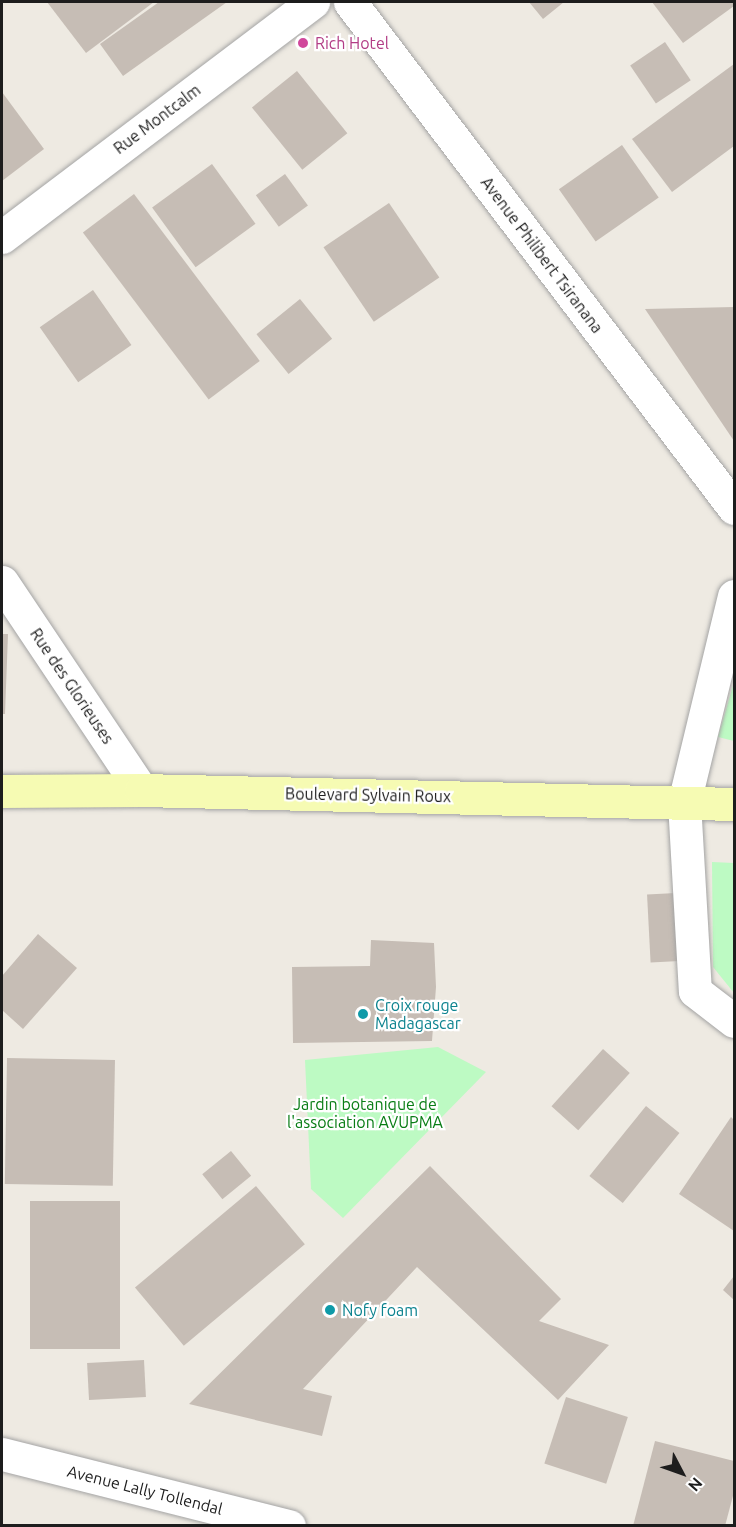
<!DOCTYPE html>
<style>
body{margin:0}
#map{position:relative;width:736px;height:1527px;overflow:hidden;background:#eeeae2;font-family:Ubuntu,sans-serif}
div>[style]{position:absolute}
.park>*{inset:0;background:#bdfac3}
.building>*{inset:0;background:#c6bdb5;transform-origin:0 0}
.roads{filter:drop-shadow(0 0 2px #a4a4a4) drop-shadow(0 0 2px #a4a4a4)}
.minor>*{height:33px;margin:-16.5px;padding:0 16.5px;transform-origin:16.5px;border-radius:16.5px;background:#fff}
.secondary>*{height:33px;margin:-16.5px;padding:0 16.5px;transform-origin:16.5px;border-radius:16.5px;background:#f6fbb3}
.dots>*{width:16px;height:16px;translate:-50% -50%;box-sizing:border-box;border:3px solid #fff;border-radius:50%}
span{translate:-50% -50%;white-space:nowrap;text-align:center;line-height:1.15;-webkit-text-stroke:4.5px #fff;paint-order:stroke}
.hotel-label{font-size:16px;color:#b23c85}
.left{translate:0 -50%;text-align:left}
.street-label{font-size:16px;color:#1d1d1d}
.culture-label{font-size:16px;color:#0d838f}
.park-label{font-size:16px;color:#097d15}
.frame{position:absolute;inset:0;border:3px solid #1d1d1d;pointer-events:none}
.north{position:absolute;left:652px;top:1443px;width:60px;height:60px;-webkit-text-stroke:4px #fff;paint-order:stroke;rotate:131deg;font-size:16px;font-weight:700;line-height:24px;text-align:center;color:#1d1d1d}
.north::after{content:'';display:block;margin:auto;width:21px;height:27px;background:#1d1d1d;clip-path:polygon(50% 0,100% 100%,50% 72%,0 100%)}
</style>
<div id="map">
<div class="park">
<div style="clip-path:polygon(734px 682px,734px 741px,718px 737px)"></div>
<div style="clip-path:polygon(712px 862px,734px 863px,734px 993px,713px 967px)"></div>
<div style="clip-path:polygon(438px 1047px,486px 1072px,343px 1218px,311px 1189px,305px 1060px)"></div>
</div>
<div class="building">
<div style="clip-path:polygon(47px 2px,154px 2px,86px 53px)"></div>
<div style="clip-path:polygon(159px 2px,227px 2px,123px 76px,100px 44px)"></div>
<div style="clip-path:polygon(529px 2px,564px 2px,543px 19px)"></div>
<div style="clip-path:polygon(652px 2px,734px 2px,734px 6px,683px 43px)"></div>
<div style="left:665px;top:42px;width:46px;height:42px;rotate:56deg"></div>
<div style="clip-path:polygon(734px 64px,734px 146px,672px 192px,632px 139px)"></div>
<div style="left:297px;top:71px;width:80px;height:58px;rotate:51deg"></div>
<div style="clip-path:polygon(2px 92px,44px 149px,2px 181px)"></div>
<div style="left:622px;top:145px;width:64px;height:77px;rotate:55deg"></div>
<div style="left:212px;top:164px;width:74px;height:74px;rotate:54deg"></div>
<div style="left:285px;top:174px;width:39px;height:36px;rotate:54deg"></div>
<div style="left:134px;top:194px;width:209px;height:64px;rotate:53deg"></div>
<div style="left:389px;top:203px;width:90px;height:79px;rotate:56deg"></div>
<div style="left:93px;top:290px;width:67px;height:65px;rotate:55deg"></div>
<div style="left:300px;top:299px;width:51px;height:56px;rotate:51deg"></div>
<div style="clip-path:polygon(734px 307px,734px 441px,645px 309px)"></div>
<div style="clip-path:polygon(2px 634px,8px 634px,5px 714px,2px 714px)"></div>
<div style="left:676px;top:893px;width:68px;height:29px;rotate:87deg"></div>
<div style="clip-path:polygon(38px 934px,77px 968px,23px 1029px,2px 1010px,2px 976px)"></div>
<div style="clip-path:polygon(371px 940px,434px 943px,436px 987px,432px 1041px,293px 1043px,292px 967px,370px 966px)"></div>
<div style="left:603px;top:1049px;width:36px;height:77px;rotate:42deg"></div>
<div style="left:7px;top:1058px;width:108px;height:126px;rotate:1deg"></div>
<div style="left:646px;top:1106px;width:43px;height:90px;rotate:39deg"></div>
<div style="clip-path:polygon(731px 1117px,734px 1120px,734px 1231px,679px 1194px)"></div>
<div style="left:231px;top:1151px;width:32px;height:37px;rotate:51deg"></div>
<div style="clip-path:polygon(430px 1166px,561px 1299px,539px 1321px,609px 1345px,558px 1400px,417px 1267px,303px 1389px,332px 1396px,322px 1436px,189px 1404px)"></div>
<div style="left:256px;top:1186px;width:76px;height:158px;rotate:50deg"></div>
<div style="left:30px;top:1201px;width:90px;height:148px"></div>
<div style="clip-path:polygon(734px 1276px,734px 1300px,723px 1290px)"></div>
<div style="left:144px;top:1360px;width:37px;height:57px;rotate:87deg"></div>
<div style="left:566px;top:1397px;width:65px;height:70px;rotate:18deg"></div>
<div style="clip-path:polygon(655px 1441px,734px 1461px,734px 1492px,725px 1526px,633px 1526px)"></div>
</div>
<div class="roads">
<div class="minor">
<div style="left:350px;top:2px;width:635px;rotate:52.81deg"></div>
<div style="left:2px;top:237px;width:390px;rotate:-37.1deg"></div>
<div style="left:2px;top:582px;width:250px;rotate:56.2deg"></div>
<div style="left:734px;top:596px;width:212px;rotate:103.6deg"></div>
<div style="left:684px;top:802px;width:189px;rotate:86.7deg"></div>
<div style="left:695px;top:991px;width:49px;rotate:37.6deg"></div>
<div style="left:2px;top:1454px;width:296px;rotate:14.1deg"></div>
</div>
<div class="secondary">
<div style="left:2px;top:791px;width:139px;rotate:-0.4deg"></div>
<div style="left:141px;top:790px;width:593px;rotate:1.35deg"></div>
</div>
</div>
<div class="dots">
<div style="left:303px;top:43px;background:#d1479c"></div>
<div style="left:363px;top:1014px;background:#0f9aa8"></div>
<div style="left:330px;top:1310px;background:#0f9aa8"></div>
</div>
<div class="hotel-label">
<span class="left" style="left:315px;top:43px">Rich Hotel</span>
</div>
<div class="street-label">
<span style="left:157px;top:119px;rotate:-37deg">Rue Montcalm</span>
<span style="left:542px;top:255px;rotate:53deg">Avenue Philibert Tsiranana</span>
<span style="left:72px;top:686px;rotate:56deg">Rue des Glorieuses</span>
<span style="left:368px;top:795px;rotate:1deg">Boulevard Sylvain Roux</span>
<span style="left:145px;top:1490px;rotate:14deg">Avenue Lally Tollendal</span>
</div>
<div class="culture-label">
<span class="left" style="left:375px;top:1014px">Croix rouge<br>Madagascar</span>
<span class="left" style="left:342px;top:1310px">Nofy foam</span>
</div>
<div class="park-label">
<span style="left:365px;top:1113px">Jardin botanique de<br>l'association AVUPMA</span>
</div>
<div class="frame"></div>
<div class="north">N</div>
</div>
